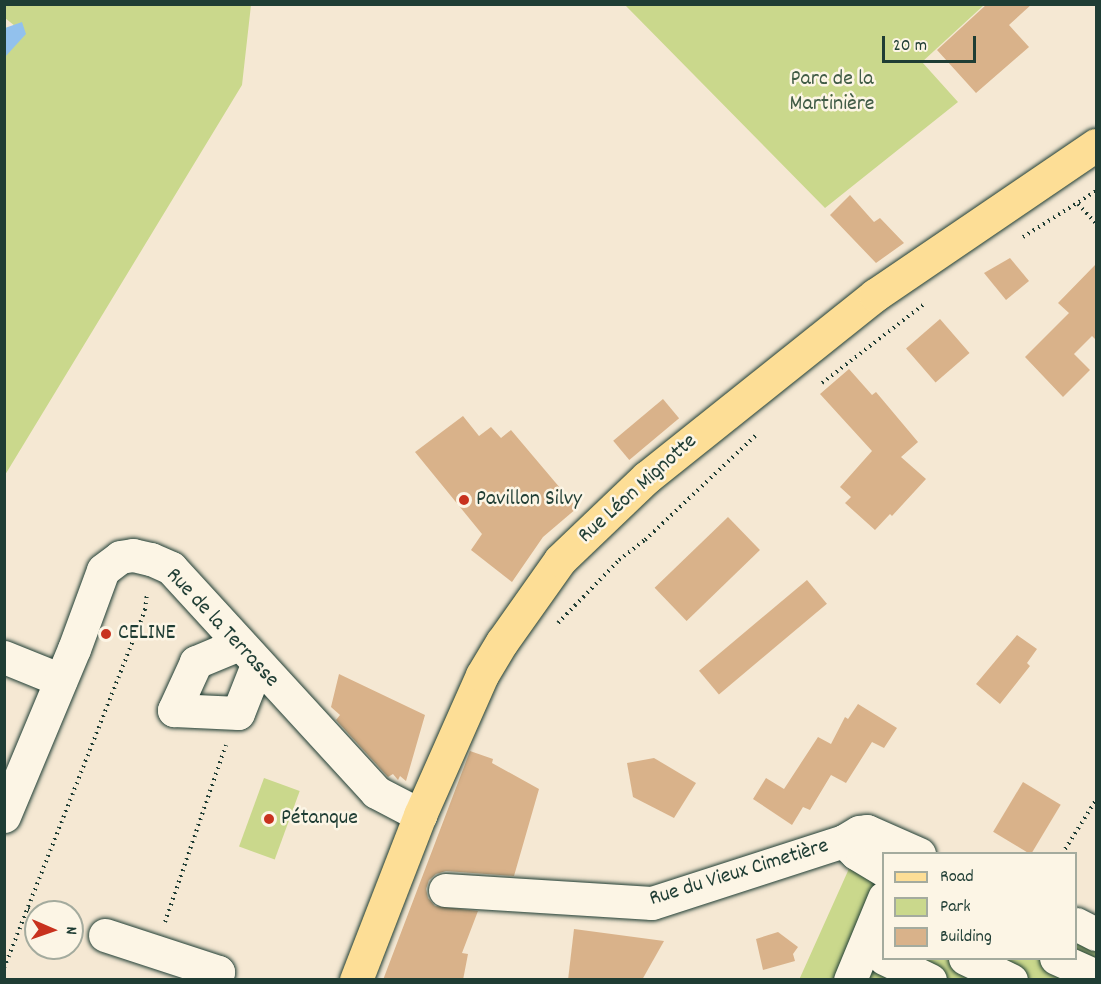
<!DOCTYPE html>
<meta charset="utf-8">
<style>
body{margin:0}
#map{position:relative;width:1101px;height:984px;overflow:hidden;background:#f5e8d3;font-family:Dekko,sans-serif}
div>[style]{position:absolute}
.green>*{inset:0;background:#cad88c;transform-origin:0 0}
.water>*{inset:0;background:#92c1ed}
.building>*{inset:0;background:#d9b28a;transform-origin:0 0}
.path>*{height:4px;margin-top:-2px;transform-origin:0;background:repeating-linear-gradient(90deg,#1f3d34 0 1.5px,transparent 0 6px)}
.roads{filter:drop-shadow(0 0 2px #1f3d34) drop-shadow(0 0 2px #1f3d34)}
.minor>*{height:33px;margin:-16.5px;padding:0 16.5px;transform-origin:16.5px;border-radius:16.5px;background:#fcf5e5}
.major>*{height:33px;margin:-16.5px;padding:0 16.5px;transform-origin:16.5px;border-radius:16.5px;background:#fdde96}
.dots>*{width:16px;height:16px;translate:-50% -50%;box-sizing:border-box;border:3px solid #fcf5e5;border-radius:50%}
span{translate:-50% -50%;white-space:nowrap;text-align:center;line-height:1.15;-webkit-text-stroke:5px #fcf5e5;paint-order:stroke}
.park-label{font-size:22px;color:#415c46}
.street-label{font-size:22px;color:#1f3d34}
.poi-label{font-size:22px;color:#1f3d34}
.left{translate:0 -50%;text-align:left}
.frame{position:absolute;inset:0;border:6px solid #1f3d34;pointer-events:none}
.legend{position:absolute;left:882px;top:852px;width:195px;height:108px;box-sizing:border-box;background:#fcf5e5;border:2px solid #a4ab9e;margin:0;padding:8px 10px;list-style:none;font-size:18px;color:#1f3d34}
.legend li{display:flex;align-items:center;gap:12px;height:30px}
.legend b{width:30px;border:2px solid #a4ab9e}
.north{position:absolute;left:24px;top:900px;width:60px;height:60px;box-sizing:border-box;background:#fcf5e5;border:2px solid #a4ab9e;border-radius:50%;rotate:92deg;font-size:16px;font-weight:700;line-height:24px;text-align:center;color:#1f3d34}
.north::after{content:'';display:block;margin:auto;width:21px;height:27px;background:#c8321e;clip-path:polygon(50% 0,100% 100%,50% 72%,0 100%)}
.scale{position:absolute;left:882px;top:36px;width:94px;height:27px;box-sizing:border-box;border:3px solid #1f3d34;border-top:0;padding-left:8px;font-size:18px;line-height:21px;white-space:nowrap;color:#1f3d34;-webkit-text-stroke:4px #fcf5e5;paint-order:stroke}
</style>
<div id="map">
<div class="green">
<div style="clip-path:polygon(5px 5px,251px 5px,242px 85px,5px 475px,4px 57px,25px 34px,5px 18px)"></div>
<div style="clip-path:polygon(625px 5px,984px 5px,922px 62px,958px 102px,825px 208px)"></div>
<div style="left:264px;top:778px;width:38px;height:73px;rotate:20deg"></div>
<div style="clip-path:polygon(856px 853px,884px 854px,884px 958px,1076px 958px,1076px 935px,1096px 944px,1096px 979px,799px 980px)"></div>
</div>
<div class="water">
<div style="clip-path:polygon(22px 22px,26px 34px,5px 57px,5px 28px)"></div>
</div>
<div class="building">
<div style="clip-path:polygon(987px 4px,1032px 4px,1009px 25px,1029px 47px,976px 93px,937px 50px)"></div>
<div style="clip-path:polygon(850px 195px,874px 222px,880px 218px,904px 243px,876px 263px,830px 215px)"></div>
<div style="clip-path:polygon(1010px 258px,1029px 281px,1006px 300px,984px 273px)"></div>
<div style="clip-path:polygon(1096px 264px,1096px 340px,1092px 336px,1074px 354px,1090px 370px,1063px 397px,1025px 357px,1069px 313px,1058px 303px)"></div>
<div style="left:940px;top:319px;width:45px;height:45px;rotate:49deg"></div>
<div style="clip-path:polygon(849px 369px,872px 395px,876px 392px,918px 442px,901px 457px,926px 479px,892px 516px,890px 514px,875px 530px,845px 503px,851px 497px,840px 487px,872px 451px,820px 394px)"></div>
<div style="left:663px;top:399px;width:25px;height:65px;rotate:50deg"></div>
<div style="clip-path:polygon(463px 416px,479px 436px,491px 427px,501px 438px,511px 430px,577px 508px,543px 537px,512px 582px,471px 550px,482px 534px,415px 452px)"></div>
<div style="left:728px;top:517px;width:46px;height:102px;rotate:46deg"></div>
<div style="left:807px;top:580px;width:31px;height:141px;rotate:50deg"></div>
<div style="clip-path:polygon(1017px 635px,1037px 649px,1027px 663px,1030px 666px,1000px 704px,976px 684px)"></div>
<div style="clip-path:polygon(339px 674px,425px 715px,406px 781px,400px 776px,398px 780px,393px 774px,388px 777px,336px 720px,340px 715px,331px 707px)"></div>
<div style="clip-path:polygon(858px 704px,897px 728px,884px 748px,872px 742px,846px 783px,831px 775px,810px 810px,803px 807px,792px 825px,753px 799px,766px 778px,784px 789px,818px 737px,831px 744px,845px 717px,848px 719px)"></div>
<div style="clip-path:polygon(470px 751px,493px 759px,492px 763px,539px 789px,514px 876px,446px 871px,436px 874px,429px 880px,426px 889px,428px 898px,435px 906px,478px 911px,462px 953px,468px 954px,463px 980px,383px 980px)"></div>
<div style="clip-path:polygon(654px 758px,696px 783px,674px 818px,633px 797px,627px 763px)"></div>
<div style="left:1023px;top:782px;width:44px;height:58px;rotate:31deg"></div>
<div style="clip-path:polygon(574px 929px,664px 941px,642px 980px,568px 980px)"></div>
<div style="clip-path:polygon(778px 932px,798px 947px,793px 954px,795px 961px,763px 970px,756px 939px)"></div>
</div>
<div class="path">
<div style="left:1078px;top:204px;width:26px;rotate:47deg"></div>
<div style="left:1023px;top:237px;width:86px;rotate:-32.2deg"></div>
<div style="left:822px;top:383px;width:128px;rotate:-37.7deg"></div>
<div style="left:558px;top:623px;width:88px;rotate:-45.9deg"></div>
<div style="left:619px;top:560px;width:33px;rotate:-38deg"></div>
<div style="left:645px;top:540px;width:154px;rotate:-43.4deg"></div>
<div style="left:1062px;top:854px;width:64px;rotate:-57.8deg"></div>
<div style="left:28px;top:909px;width:10px;rotate:17deg"></div>
<div style="left:165px;top:922px;width:187px;rotate:-71deg"></div>
<div style="left:4px;top:968px;width:385px;rotate:-68.5deg"></div>
<div style="left:145px;top:610px;width:17px;rotate:-83deg"></div>
</div>
<div class="roads">
<div class="minor">
<div style="left:239px;top:644px;width:47px;rotate:157.3deg"></div>
<div style="left:196px;top:662px;width:53px;rotate:114.6deg"></div>
<div style="left:174px;top:710px;width:64px;rotate:2.7deg"></div>
<div style="left:238px;top:713px;width:52px;rotate:-68.4deg"></div>
<div style="left:4px;top:657px;width:61px;rotate:22deg"></div>
<div style="left:4px;top:816px;width:181px;rotate:-67.3deg"></div>
<div style="left:74px;top:649px;width:84px;rotate:-69.8deg"></div>
<div style="left:103px;top:570px;width:21px;rotate:-37deg"></div>
<div style="left:120px;top:557px;width:13px;rotate:-9deg"></div>
<div style="left:133px;top:555px;width:18px;rotate:13deg"></div>
<div style="left:151px;top:559px;width:22px;rotate:24deg"></div>
<div style="left:171px;top:568px;width:304px;rotate:47.5deg"></div>
<div style="left:376px;top:792px;width:50px;rotate:27.6deg"></div>
<div style="left:844px;top:841px;width:17px;rotate:45deg"></div>
<div style="left:856px;top:853px;width:33px;rotate:31deg"></div>
<div style="left:445px;top:890px;width:207px;rotate:3.6deg"></div>
<div style="left:652px;top:903px;width:202px;rotate:-17.9deg"></div>
<div style="left:844px;top:841px;width:17px;rotate:-31deg"></div>
<div style="left:859px;top:832px;width:8px;rotate:-7deg"></div>
<div style="left:867px;top:831px;width:57px;rotate:23.9deg"></div>
<div style="left:1076px;top:924px;width:22px;rotate:27deg"></div>
<div style="left:105px;top:935px;width:119px;rotate:18.1deg"></div>
<div style="left:218px;top:972px;width:9px;rotate:111deg"></div>
<div style="left:884px;top:958px;width:51px;rotate:25.6deg"></div>
<div style="left:965px;top:958px;width:51px;rotate:25.6deg"></div>
<div style="left:1056px;top:958px;width:44px;rotate:24.2deg"></div>
<div style="left:850px;top:980px;width:89px;rotate:-67.5deg"></div>
</div>
<div class="major">
<div style="left:356px;top:980px;width:177px;rotate:-68.8deg"></div>
<div style="left:420px;top:815px;width:153px;rotate:-66.1deg"></div>
<div style="left:482px;top:675px;width:39px;rotate:-59deg"></div>
<div style="left:502px;top:642px;width:100px;rotate:-54.7deg"></div>
<div style="left:560px;top:560px;width:120px;rotate:-43.7deg"></div>
<div style="left:647px;top:477px;width:292px;rotate:-38.6deg"></div>
<div style="left:875px;top:295px;width:267px;rotate:-34.2deg"></div>
</div>
</div>
<div class="dots">
<div style="left:464px;top:500px;background:#c8321e"></div>
<div style="left:106px;top:634px;background:#c8321e"></div>
<div style="left:269px;top:819px;background:#c8321e"></div>
</div>
<div class="park-label">
<span style="left:832px;top:92px">Parc de la<br>Martinière</span>
</div>
<div class="street-label">
<span style="left:638px;top:489px;rotate:-42deg">Rue Léon Mignotte</span>
<span style="left:222px;top:628px;rotate:47deg">Rue de la Terrasse</span>
<span style="left:739px;top:873px;rotate:-17deg">Rue du Vieux Cimetière</span>
</div>
<div class="poi-label">
<span class="left" style="left:476px;top:500px">Pavillon Silvy</span>
<span class="left" style="left:118px;top:634px">CELINE</span>
<span class="left" style="left:281px;top:819px">Pétanque</span>
</div>
<div class="frame"></div>
<ul class="legend">
<li><b style="height:8px;background:#fdde96"></b>Road</li>
<li><b style="height:16px;background:#cad88c"></b>Park</li>
<li><b style="height:16px;background:#d9b28a"></b>Building</li>
</ul>
<div class="north">N</div>
<div class="scale">20 m</div>
</div>
